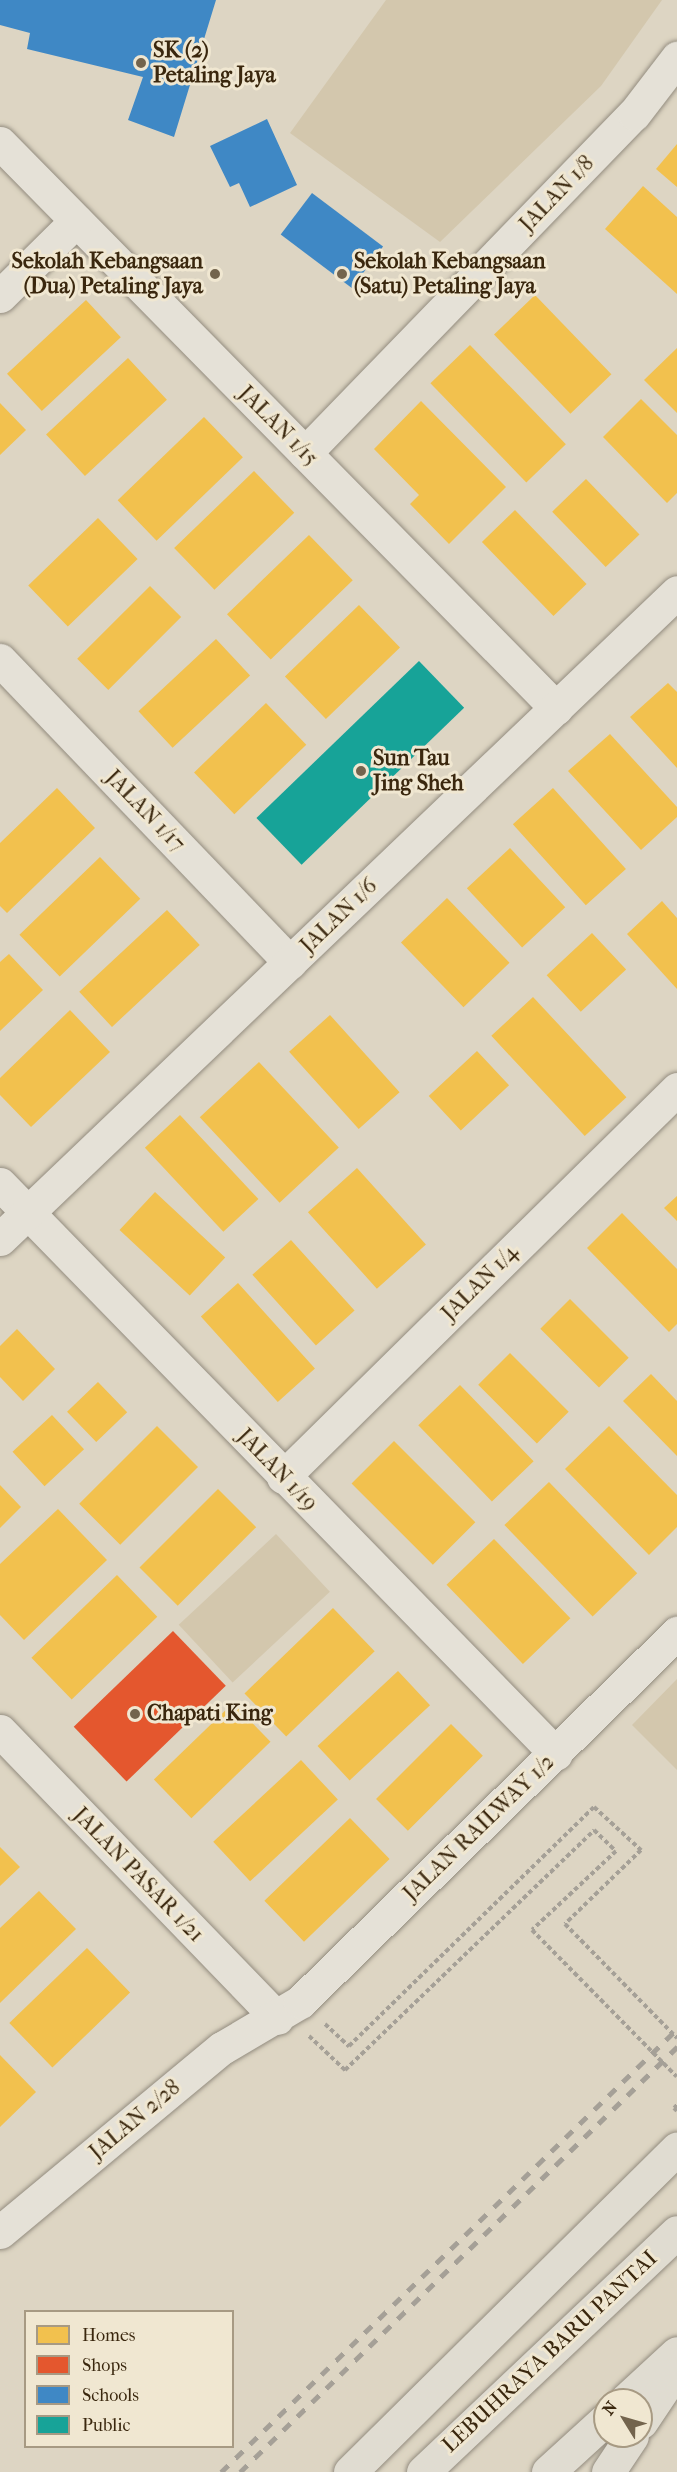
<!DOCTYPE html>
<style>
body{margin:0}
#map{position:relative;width:677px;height:2472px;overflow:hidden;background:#ddd5c3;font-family:"IM FELL French Canon",serif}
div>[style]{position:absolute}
.green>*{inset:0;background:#d3c7ad;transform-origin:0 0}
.homes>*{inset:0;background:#f2c14e;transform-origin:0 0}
.shops>*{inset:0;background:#e4572e;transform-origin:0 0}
.schools>*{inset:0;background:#3f88c5;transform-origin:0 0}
.public>*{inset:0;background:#17a398;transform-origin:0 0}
.path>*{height:4px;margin-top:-2px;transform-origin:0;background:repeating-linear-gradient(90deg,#a5a097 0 4.5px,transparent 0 7.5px)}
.roads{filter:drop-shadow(0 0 2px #938c7f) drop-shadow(0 0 2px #938c7f)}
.minor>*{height:33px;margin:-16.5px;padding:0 16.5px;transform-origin:16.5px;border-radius:16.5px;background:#e5e1d7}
.motorway>*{height:33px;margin:-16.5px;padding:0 16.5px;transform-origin:16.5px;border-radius:16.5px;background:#e0dcd1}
.rail>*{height:4.5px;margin-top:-2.25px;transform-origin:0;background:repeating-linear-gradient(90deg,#a5a097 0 10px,transparent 0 20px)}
.path-bridge>*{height:4px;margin-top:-2px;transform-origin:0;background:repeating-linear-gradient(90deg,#a5a097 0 4.5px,transparent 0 7.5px)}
.dots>*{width:16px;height:16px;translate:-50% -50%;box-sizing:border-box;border:3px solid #f0e7d1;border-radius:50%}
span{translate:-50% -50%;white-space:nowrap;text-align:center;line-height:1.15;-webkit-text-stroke:6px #f0e7d1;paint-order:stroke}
.poi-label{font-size:22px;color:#3a270e;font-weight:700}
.left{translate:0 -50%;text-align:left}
.right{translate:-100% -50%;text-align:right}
.street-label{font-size:22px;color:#3a270e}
.legend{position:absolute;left:24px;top:2310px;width:210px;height:138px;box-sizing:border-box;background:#f0e7d1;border:2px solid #a79a83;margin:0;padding:8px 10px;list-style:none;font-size:18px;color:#3a270e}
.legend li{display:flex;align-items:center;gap:12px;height:30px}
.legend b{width:30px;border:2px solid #a79a83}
.north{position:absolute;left:593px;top:2388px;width:60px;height:60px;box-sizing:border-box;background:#f0e7d1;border:2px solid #a79a83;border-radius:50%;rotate:307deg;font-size:16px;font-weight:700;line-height:24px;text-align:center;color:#3a270e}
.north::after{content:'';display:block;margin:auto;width:21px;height:27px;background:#73644d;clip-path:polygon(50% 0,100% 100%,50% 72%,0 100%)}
</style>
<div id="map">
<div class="green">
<div style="clip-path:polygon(386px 0,662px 0,601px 86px,440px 242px,290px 133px)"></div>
<div style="left:276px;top:1534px;width:79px;height:133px;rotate:47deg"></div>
<div style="clip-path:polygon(677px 1679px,677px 1770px,632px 1725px)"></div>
</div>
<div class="homes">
<div style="clip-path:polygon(677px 144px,677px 187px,656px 169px)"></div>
<div style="clip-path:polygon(643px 186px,677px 217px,677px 294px,605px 229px)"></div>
<div style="left:535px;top:295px;width:110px;height:57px;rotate:46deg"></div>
<div style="left:86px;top:300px;width:51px;height:108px;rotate:47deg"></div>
<div style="left:470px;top:345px;width:138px;height:55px;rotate:46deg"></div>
<div style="clip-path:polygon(677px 348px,677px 413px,644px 380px)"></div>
<div style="left:128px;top:358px;width:57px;height:112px;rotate:47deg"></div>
<div style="clip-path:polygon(641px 399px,677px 435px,677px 493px,667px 503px,603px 437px)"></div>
<div style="clip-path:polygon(421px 401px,506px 487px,449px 544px,410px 504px,419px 495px,374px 449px)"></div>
<div style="clip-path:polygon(0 403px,26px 430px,0 455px)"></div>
<div style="left:204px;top:417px;width:56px;height:120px;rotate:46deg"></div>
<div style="left:254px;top:471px;width:58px;height:111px;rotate:46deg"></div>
<div style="left:586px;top:479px;width:77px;height:47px;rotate:46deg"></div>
<div style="left:515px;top:510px;width:103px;height:46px;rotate:46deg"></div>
<div style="left:98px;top:518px;width:57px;height:97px;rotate:46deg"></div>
<div style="left:309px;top:535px;width:63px;height:114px;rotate:46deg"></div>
<div style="left:150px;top:586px;width:44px;height:103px;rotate:45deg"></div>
<div style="left:359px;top:605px;width:59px;height:103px;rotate:46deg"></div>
<div style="left:216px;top:639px;width:50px;height:106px;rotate:47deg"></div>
<div style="clip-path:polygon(668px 683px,677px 692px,677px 768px,630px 717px)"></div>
<div style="left:266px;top:703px;width:58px;height:100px;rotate:46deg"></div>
<div style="clip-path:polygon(610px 734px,677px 807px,677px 817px,641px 850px,568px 771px)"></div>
<div style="clip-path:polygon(57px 788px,95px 828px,7px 913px,0 906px,0 843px)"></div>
<div style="left:553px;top:788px;width:109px;height:54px;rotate:48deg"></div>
<div style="left:510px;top:848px;width:81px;height:59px;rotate:47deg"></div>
<div style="left:100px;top:857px;width:58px;height:112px;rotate:46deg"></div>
<div style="left:447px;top:898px;width:90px;height:64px;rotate:46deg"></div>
<div style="clip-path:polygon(662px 901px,677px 918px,677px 989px,627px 934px)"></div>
<div style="left:167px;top:910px;width:48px;height:120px;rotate:47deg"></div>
<div style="left:592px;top:933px;width:50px;height:62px;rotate:47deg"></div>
<div style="clip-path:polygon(9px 954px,43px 990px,0 1031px,0 962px)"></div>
<div style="left:533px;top:997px;width:137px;height:57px;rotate:47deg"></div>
<div style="clip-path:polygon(70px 1010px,110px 1052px,31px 1127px,0 1095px,0 1078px)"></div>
<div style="left:330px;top:1015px;width:104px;height:55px;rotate:48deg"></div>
<div style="left:477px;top:1051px;width:47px;height:66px;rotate:47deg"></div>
<div style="left:259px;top:1062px;width:117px;height:81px;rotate:47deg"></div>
<div style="left:180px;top:1115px;width:115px;height:48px;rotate:47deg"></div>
<div style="left:357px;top:1168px;width:103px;height:66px;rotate:48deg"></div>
<div style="left:155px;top:1192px;width:96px;height:52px;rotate:43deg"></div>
<div style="clip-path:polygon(677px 1196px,677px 1221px,664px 1208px)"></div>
<div style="clip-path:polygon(622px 1213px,677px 1269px,677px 1324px,669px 1332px,587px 1248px)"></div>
<div style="left:291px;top:1240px;width:95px;height:52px;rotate:48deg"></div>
<div style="left:238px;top:1283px;width:115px;height:50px;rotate:48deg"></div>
<div style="left:570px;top:1299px;width:83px;height:42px;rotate:45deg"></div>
<div style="clip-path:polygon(17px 1329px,55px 1369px,23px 1401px,0 1377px,0 1346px)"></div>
<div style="left:510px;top:1353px;width:83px;height:45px;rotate:45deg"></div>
<div style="clip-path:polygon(651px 1374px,677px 1401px,677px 1456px,623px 1401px)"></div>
<div style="left:98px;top:1382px;width:42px;height:43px;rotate:46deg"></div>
<div style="left:460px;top:1385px;width:106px;height:58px;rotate:46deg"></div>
<div style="left:52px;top:1415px;width:47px;height:54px;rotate:47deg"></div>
<div style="left:157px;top:1426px;width:58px;height:110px;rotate:45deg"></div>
<div style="clip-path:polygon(609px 1426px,677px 1495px,677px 1527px,649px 1555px,565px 1469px)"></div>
<div style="left:394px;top:1441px;width:115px;height:60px;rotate:45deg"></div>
<div style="left:549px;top:1482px;width:127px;height:62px;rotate:46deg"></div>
<div style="clip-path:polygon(0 1485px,21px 1507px,0 1528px)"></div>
<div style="left:218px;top:1489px;width:54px;height:111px;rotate:45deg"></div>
<div style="clip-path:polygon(58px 1509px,107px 1560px,24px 1640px,0 1615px,0 1564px)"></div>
<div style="left:494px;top:1539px;width:110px;height:66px;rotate:46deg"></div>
<div style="left:117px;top:1575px;width:58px;height:119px;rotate:46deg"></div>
<div style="left:333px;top:1608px;width:60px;height:123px;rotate:46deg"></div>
<div style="left:398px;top:1671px;width:47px;height:110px;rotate:47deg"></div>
<div style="left:233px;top:1703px;width:54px;height:110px;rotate:46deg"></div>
<div style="left:451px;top:1724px;width:45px;height:106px;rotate:45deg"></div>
<div style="left:301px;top:1760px;width:54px;height:120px;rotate:47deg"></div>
<div style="left:350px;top:1818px;width:57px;height:119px;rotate:46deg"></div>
<div style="clip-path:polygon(0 1847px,20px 1867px,0 1886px)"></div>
<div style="clip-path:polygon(39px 1891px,76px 1929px,0 2003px,0 1928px)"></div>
<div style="left:87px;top:1948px;width:62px;height:108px;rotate:46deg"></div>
<div style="clip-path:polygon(0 2055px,36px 2092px,0 2127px)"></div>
</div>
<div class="shops">
<div style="left:173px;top:1631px;width:76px;height:138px;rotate:46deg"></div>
</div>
<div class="schools">
<div style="clip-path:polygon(0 0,216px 0,174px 137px,128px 120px,143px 77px,27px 49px,30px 33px,0 25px)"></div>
<div style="clip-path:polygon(267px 119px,297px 185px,250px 207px,239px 183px,230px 187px,210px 146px)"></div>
<div style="left:312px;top:193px;width:89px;height:52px;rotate:37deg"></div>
</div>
<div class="public">
<div style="left:419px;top:661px;width:65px;height:226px;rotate:46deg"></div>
</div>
<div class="path">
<div style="left:325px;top:2024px;width:33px;rotate:43deg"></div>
<div style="left:349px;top:2046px;width:342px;rotate:-44.3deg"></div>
<div style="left:594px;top:1807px;width:64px;rotate:42.5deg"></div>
<div style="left:641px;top:1850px;width:106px;rotate:135.8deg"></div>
<div style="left:309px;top:2036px;width:50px;rotate:43.4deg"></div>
<div style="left:345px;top:2070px;width:346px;rotate:-43.9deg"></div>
<div style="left:594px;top:1830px;width:30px;rotate:44deg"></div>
<div style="left:616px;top:1851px;width:115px;rotate:136.8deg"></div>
<div style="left:677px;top:2105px;width:4px;rotate:135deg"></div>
<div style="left:674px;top:2108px;width:4px;rotate:45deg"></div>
</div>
<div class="roads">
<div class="minor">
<div style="left:0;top:143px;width:793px;rotate:45.46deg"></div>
<div style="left:0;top:296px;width:107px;rotate:-44.6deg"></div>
<div style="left:305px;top:453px;width:472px;rotate:-45.9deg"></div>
<div style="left:634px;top:114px;width:71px;rotate:-52.5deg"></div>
<div style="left:0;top:660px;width:419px;rotate:46.2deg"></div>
<div style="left:0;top:1184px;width:796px;rotate:45.71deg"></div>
<div style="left:0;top:1239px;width:936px;rotate:-43.7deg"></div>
<div style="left:283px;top:1477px;width:553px;rotate:-44.56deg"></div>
<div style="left:0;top:1731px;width:399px;rotate:46deg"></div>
<div style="left:0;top:2232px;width:288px;rotate:-39.7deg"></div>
<div style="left:222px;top:2048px;width:91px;rotate:-30.5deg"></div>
<div style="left:300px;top:2002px;width:528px;rotate:-44.39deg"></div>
</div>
<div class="motorway">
<div style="left:626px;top:2400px;width:69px;rotate:-42.7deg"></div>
<div style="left:641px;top:2422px;width:58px;rotate:-56.3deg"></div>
<div style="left:350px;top:2472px;width:460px;rotate:-44.7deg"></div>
<div style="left:423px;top:2472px;width:349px;rotate:-43.4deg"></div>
<div style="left:548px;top:2472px;width:77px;rotate:-42.4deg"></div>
<div style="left:608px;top:2472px;width:43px;rotate:-56.3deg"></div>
</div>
</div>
<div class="rail">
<div style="left:221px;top:2472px;width:636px;rotate:-44.17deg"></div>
<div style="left:240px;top:2472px;width:610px;rotate:-44.2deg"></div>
</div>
<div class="path-bridge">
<div style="left:565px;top:1924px;width:160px;rotate:45.5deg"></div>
<div style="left:532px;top:1930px;width:206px;rotate:45.4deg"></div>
</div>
<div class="dots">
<div style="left:141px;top:63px;background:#73644d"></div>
<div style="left:215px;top:274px;background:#73644d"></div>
<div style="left:342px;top:274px;background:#73644d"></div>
<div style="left:361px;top:771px;background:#73644d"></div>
<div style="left:135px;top:1714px;background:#73644d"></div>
</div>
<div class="poi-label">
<span class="left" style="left:153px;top:63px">SK (2)<br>Petaling Jaya</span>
<span class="right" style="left:203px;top:274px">Sekolah Kebangsaan<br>(Dua) Petaling Jaya</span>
<span class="left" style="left:354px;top:274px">Sekolah Kebangsaan<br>(Satu) Petaling Jaya</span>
<span class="left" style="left:373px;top:771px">Sun Tau<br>Jing Sheh</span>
<span class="left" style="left:147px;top:1714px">Chapati King</span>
</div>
<div class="street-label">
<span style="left:557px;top:194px;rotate:-46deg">JALAN 1/8</span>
<span style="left:278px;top:426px;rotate:45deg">JALAN 1/15</span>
<span style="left:145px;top:811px;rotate:46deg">JALAN 1/17</span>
<span style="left:339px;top:916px;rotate:-44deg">JALAN 1/6</span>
<span style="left:480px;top:1283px;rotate:-45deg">JALAN 1/4</span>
<span style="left:277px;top:1470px;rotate:46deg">JALAN 1/19</span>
<span style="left:479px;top:1828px;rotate:-44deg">JALAN RAILWAY 1/2</span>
<span style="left:138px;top:1875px;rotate:46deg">JALAN PASAR 1/21</span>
<span style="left:135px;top:2120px;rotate:-40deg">JALAN 2/28</span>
<span style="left:550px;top:2352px;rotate:-43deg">LEBUHRAYA BARU PANTAI</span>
</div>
<ul class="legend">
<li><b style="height:16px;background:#f2c14e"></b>Homes</li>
<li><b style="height:16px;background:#e4572e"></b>Shops</li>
<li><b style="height:16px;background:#3f88c5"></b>Schools</li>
<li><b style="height:16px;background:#17a398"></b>Public</li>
</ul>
<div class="north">N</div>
</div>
